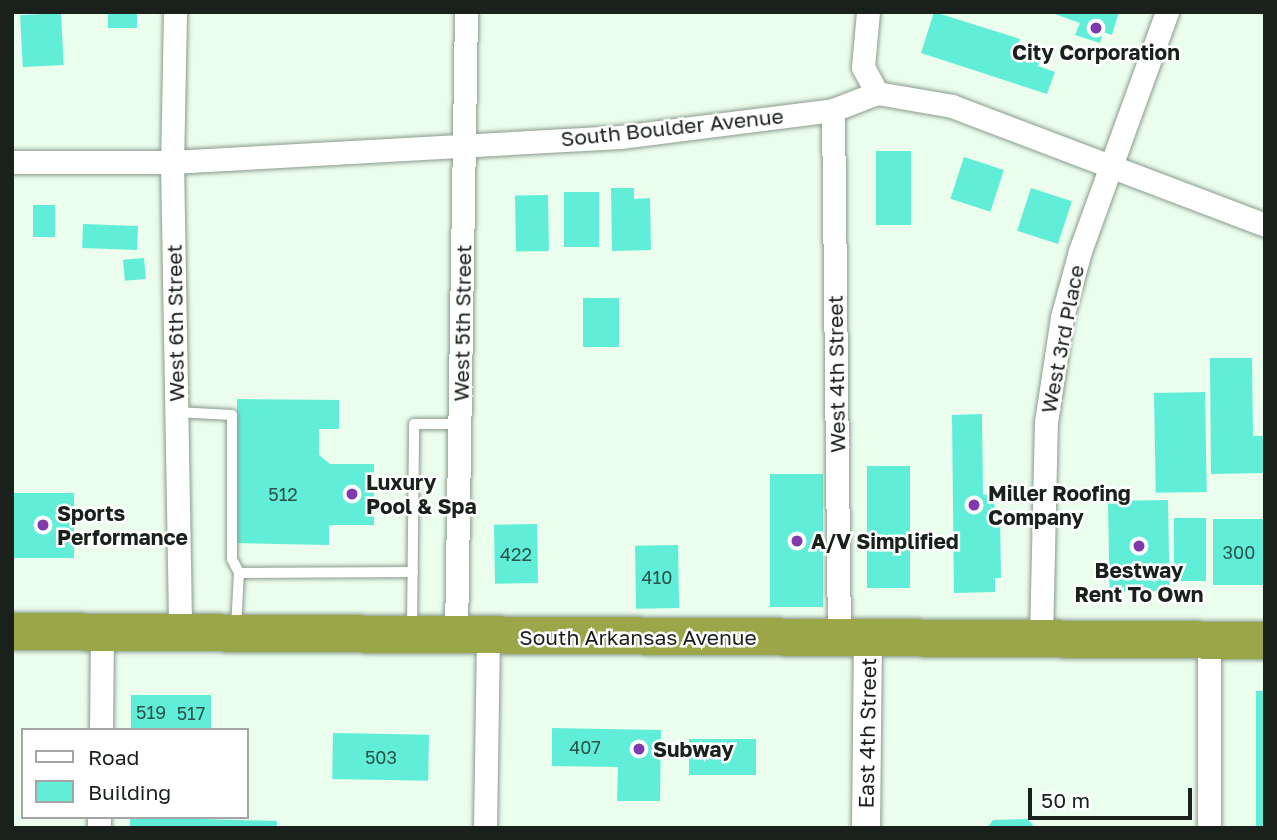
<!DOCTYPE html>
<style>
body{margin:0}
#map{position:relative;width:1277px;height:840px;overflow:hidden;background:#ebfded;font-family:"Golos Text",sans-serif}
div>[style]{position:absolute}
.building>*{inset:0;background:#61eed8;transform-origin:0 0}
.roads{filter:drop-shadow(0 0 2px #8a9b8c) drop-shadow(0 0 2px #8a9b8c)}
.service>*{height:10px;margin:-5px;padding:0 5px;transform-origin:5px;border-radius:5px;background:#fff}
.minor>*{height:23px;margin:-11.5px;padding:0 11.5px;transform-origin:11.5px;border-radius:11.5px;background:#fff}
.tertiary>*{height:28px;margin:-14px;padding:0 14px;transform-origin:14px;border-radius:14px;background:#fff}
.trunk>*{height:37px;margin:-18.5px;padding:0 18.5px;transform-origin:18.5px;border-radius:18.5px;background:#9aa648}
.dots>*{width:19px;height:19px;translate:-50% -50%;box-sizing:border-box;border:4px solid #fff;border-radius:50%}
span{translate:-50% -50%;white-space:nowrap;text-align:center;line-height:1.15;-webkit-text-stroke:5px #fff;paint-order:stroke}
.number-label{font-size:18px;color:#2c544a}
.number-label span{-webkit-text-stroke-width:0}
.poi-label{font-size:21px;color:#1a201b;font-weight:700}
.left{translate:0 -50%;text-align:left}
.street-label{font-size:21px;color:#1a201b}
.frame{position:absolute;inset:0;border:14px solid #1a201b;pointer-events:none}
.legend{position:absolute;left:21px;top:728px;width:228px;height:91px;box-sizing:border-box;background:#fff;border:2px solid #a3a6a4;margin:0;padding:9px 12px;list-style:none;font-size:21px;color:#1a201b}
.legend li{display:flex;align-items:center;gap:14px;height:35px}
.legend b{width:35px;border:2px solid #a3a6a4}
.scale{position:absolute;left:1028px;top:788px;width:164px;height:32px;box-sizing:border-box;border:4px solid #1a201b;border-top:0;padding-left:9px;font-size:21px;line-height:24px;white-space:nowrap;color:#1a201b;-webkit-text-stroke:5px #fff;paint-order:stroke}
</style>
<div id="map">
<div class="building">
<div style="left:108px;top:12px;width:29px;height:16px"></div>
<div style="clip-path:polygon(934px 12px,1020px 39px,1018px 44px,1043px 52px,1038px 66px,1055px 72px,1047px 94px,921px 53px)"></div>
<div style="clip-path:polygon(1049px 12px,1119px 12px,1112px 35px,1103px 32px,1100px 43px,1075px 35px,1080px 23px)"></div>
<div style="left:61px;top:13px;width:52px;height:41px;rotate:87deg"></div>
<div style="left:876px;top:151px;width:35px;height:74px"></div>
<div style="left:964px;top:157px;width:42px;height:44px;rotate:18deg"></div>
<div style="clip-path:polygon(611px 188px,634px 188px,634px 199px,650px 198px,651px 250px,612px 251px)"></div>
<div style="left:1031px;top:188px;width:43px;height:45px;rotate:18deg"></div>
<div style="left:599px;top:192px;width:55px;height:35px;rotate:90deg"></div>
<div style="left:548px;top:195px;width:56px;height:33px;rotate:89deg"></div>
<div style="left:33px;top:205px;width:22px;height:32px"></div>
<div style="left:83px;top:224px;width:55px;height:24px;rotate:2deg"></div>
<div style="left:144px;top:258px;width:21px;height:21px;rotate:85deg"></div>
<div style="left:583px;top:298px;width:36px;height:49px"></div>
<div style="clip-path:polygon(1210px 358px,1252px 358px,1253px 436px,1265px 436px,1265px 473px,1211px 474px)"></div>
<div style="left:1205px;top:392px;width:100px;height:51px;rotate:89deg"></div>
<div style="clip-path:polygon(237px 399px,339px 400px,339px 429px,319px 429px,319px 455px,330px 464px,374px 464px,374px 525px,329px 525px,329px 545px,235px 543px)"></div>
<div style="clip-path:polygon(982px 414px,983px 495px,994px 494px,995px 515px,1000px 515px,1001px 578px,995px 578px,995px 592px,954px 593px,952px 415px)"></div>
<div style="left:910px;top:466px;width:122px;height:43px;rotate:90deg"></div>
<div style="left:823px;top:474px;width:133px;height:53px;rotate:90deg"></div>
<div style="left:12px;top:493px;width:62px;height:65px"></div>
<div style="left:1168px;top:500px;width:91px;height:60px;rotate:89deg"></div>
<div style="left:1174px;top:518px;width:32px;height:63px"></div>
<div style="left:1265px;top:519px;width:66px;height:52px;rotate:90deg"></div>
<div style="left:537px;top:524px;width:59px;height:43px;rotate:89deg"></div>
<div style="left:678px;top:545px;width:63px;height:43px;rotate:89deg"></div>
<div style="left:1256px;top:691px;width:9px;height:137px"></div>
<div style="left:131px;top:695px;width:80px;height:35px"></div>
<div style="clip-path:polygon(552px 728px,661px 730px,660px 801px,617px 801px,618px 767px,552px 766px)"></div>
<div style="left:333px;top:733px;width:96px;height:46px;rotate:1deg"></div>
<div style="left:689px;top:739px;width:67px;height:36px"></div>
<div style="clip-path:polygon(130px 817px,277px 821px,277px 828px,130px 828px)"></div>
<div style="clip-path:polygon(1028px 819px,1035px 828px,987px 828px,993px 820px)"></div>
</div>
<div class="roads">
<div class="service">
<div style="left:176px;top:412px;width:56px;rotate:3.1deg"></div>
<div style="left:232px;top:415px;width:144px;rotate:90deg"></div>
<div style="left:232px;top:559px;width:16px;rotate:63deg"></div>
<div style="left:236px;top:628px;width:55px;rotate:-86.9deg"></div>
<div style="left:239px;top:573px;width:174px;rotate:-0.3deg"></div>
<div style="left:412px;top:628px;width:204px;rotate:-89.4deg"></div>
<div style="left:414px;top:424px;width:46px"></div>
</div>
<div class="minor">
<div style="left:175px;top:12px;width:150px;rotate:91.1deg"></div>
<div style="left:172px;top:162px;width:471px;rotate:89deg"></div>
<div style="left:868px;top:12px;width:55px;rotate:95.2deg"></div>
<div style="left:863px;top:67px;width:30px;rotate:62deg"></div>
<div style="left:833px;top:110px;width:528px;rotate:89.35deg"></div>
<div style="left:12px;top:162px;width:160px"></div>
<div style="left:172px;top:162px;width:449px;rotate:-3.2deg"></div>
<div style="left:620px;top:137px;width:215px;rotate:-7.2deg"></div>
<div style="left:833px;top:110px;width:47px;rotate:-21.1deg"></div>
<div style="left:877px;top:93px;width:76px;rotate:9.8deg"></div>
<div style="left:952px;top:106px;width:335px;rotate:20.8deg"></div>
<div style="left:456px;top:634px;width:622px;rotate:-89.08deg"></div>
<div style="left:1041px;top:639px;width:217px;rotate:-88.7deg"></div>
<div style="left:1046px;top:422px;width:106px;rotate:-81.3deg"></div>
<div style="left:1062px;top:317px;width:68px;rotate:-74.7deg"></div>
<div style="left:1080px;top:251px;width:254px;rotate:-70deg"></div>
<div style="left:1209px;top:639px;width:189px;rotate:90deg"></div>
<div style="left:101px;top:730px;width:97px;rotate:-89.4deg"></div>
<div style="left:99px;top:828px;width:11px;rotate:-90deg"></div>
<div style="left:485px;top:828px;width:192px;rotate:-89.1deg"></div>
</div>
<div class="tertiary">
<div style="left:866px;top:828px;width:190px;rotate:-89.4deg"></div>
</div>
<div class="trunk">
<div style="left:12px;top:631px;width:1253px;rotate:0.41deg"></div>
</div>
</div>
<div class="dots">
<div style="left:1096px;top:28px;background:#7f3aad"></div>
<div style="left:352px;top:494px;background:#7f3aad"></div>
<div style="left:974px;top:505px;background:#7f3aad"></div>
<div style="left:43px;top:525px;background:#7f3aad"></div>
<div style="left:797px;top:541px;background:#7f3aad"></div>
<div style="left:1139px;top:546px;background:#7f3aad"></div>
<div style="left:639px;top:749px;background:#7f3aad"></div>
</div>
<div class="number-label">
<span style="left:283px;top:494px">512</span>
<span style="left:1239px;top:552px">300</span>
<span style="left:516px;top:554px">422</span>
<span style="left:657px;top:577px">410</span>
<span style="left:151px;top:712px">519</span>
<span style="left:191px;top:713px">517</span>
<span style="left:585px;top:747px">407</span>
<span style="left:381px;top:757px">503</span>
</div>
<div class="poi-label">
<span style="left:1096px;top:52px">City Corporation</span>
<span class="left" style="left:366px;top:494px">Luxury<br>Pool &amp; Spa</span>
<span class="left" style="left:988px;top:505px">Miller Roofing<br>Company</span>
<span class="left" style="left:57px;top:525px">Sports<br>Performance</span>
<span class="left" style="left:811px;top:541px">A/V Simplified</span>
<span style="left:1139px;top:582px">Bestway<br>Rent To Own</span>
<span class="left" style="left:653px;top:749px">Subway</span>
</div>
<div class="street-label">
<span style="left:672px;top:127px;rotate:-6deg">South Boulder Avenue</span>
<span style="left:175px;top:323px;rotate:-91deg">West 6th Street</span>
<span style="left:462px;top:323px;rotate:-89deg">West 5th Street</span>
<span style="left:1062px;top:339px;rotate:-79deg">West 3rd Place</span>
<span style="left:836px;top:374px;rotate:-91deg">West 4th Street</span>
<span style="left:638px;top:637px">South Arkansas Avenue</span>
<span style="left:867px;top:733px;rotate:-89deg">East 4th Street</span>
</div>
<div class="frame"></div>
<ul class="legend">
<li><b style="height:9px;background:#fff"></b>Road</li>
<li><b style="height:19px;background:#61eed8"></b>Building</li>
</ul>
<div class="scale">50 m</div>
</div>
